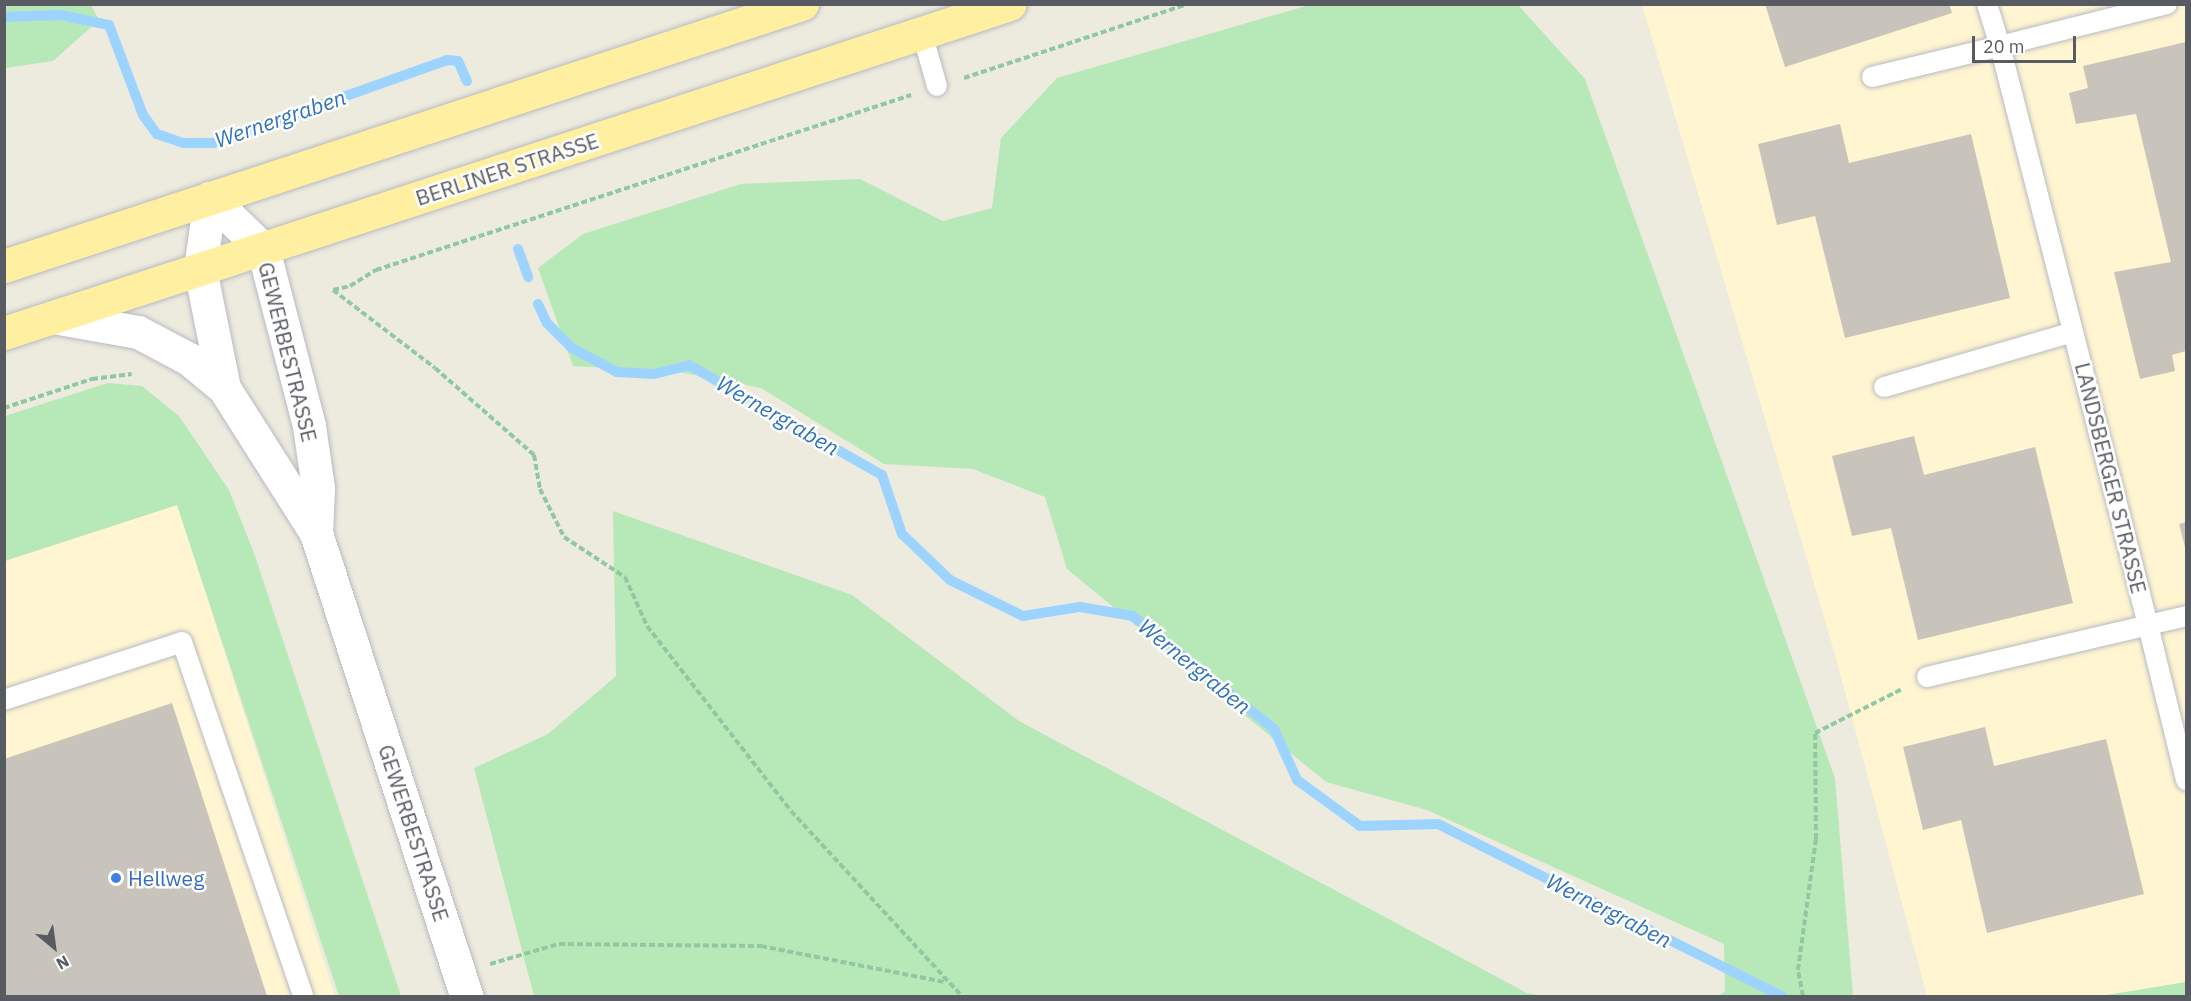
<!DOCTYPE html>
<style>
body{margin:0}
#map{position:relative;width:2191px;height:1001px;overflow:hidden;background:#edeade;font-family:"IBM Plex Sans",sans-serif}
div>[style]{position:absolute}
.commercial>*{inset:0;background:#fff5d1}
.green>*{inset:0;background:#b7e8b8}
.stream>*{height:10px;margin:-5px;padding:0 5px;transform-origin:5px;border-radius:5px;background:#9cd4ff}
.building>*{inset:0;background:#c8c4bb}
.path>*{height:4px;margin-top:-2px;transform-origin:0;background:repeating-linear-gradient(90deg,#90c9a1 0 6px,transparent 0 9px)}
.roads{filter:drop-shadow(0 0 2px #b7bac0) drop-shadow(0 0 2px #b7bac0)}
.lane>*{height:20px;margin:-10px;padding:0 10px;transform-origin:10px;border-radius:10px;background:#fff}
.street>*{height:33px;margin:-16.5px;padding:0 16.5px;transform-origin:16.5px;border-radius:16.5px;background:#fff}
.secondary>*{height:33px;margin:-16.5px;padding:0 16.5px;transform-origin:16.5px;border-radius:16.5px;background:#fff}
.primary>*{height:33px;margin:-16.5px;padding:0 16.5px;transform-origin:16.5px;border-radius:16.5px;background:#fff0a1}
.dots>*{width:16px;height:16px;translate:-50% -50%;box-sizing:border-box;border:3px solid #fff;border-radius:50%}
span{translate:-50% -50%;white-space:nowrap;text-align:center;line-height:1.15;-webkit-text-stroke:5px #fff;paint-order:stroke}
.street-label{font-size:21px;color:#585c62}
.shop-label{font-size:21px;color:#366cbe}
.left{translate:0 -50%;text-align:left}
.water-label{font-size:22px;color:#3073bb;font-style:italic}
.frame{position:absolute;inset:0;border:6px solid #585c62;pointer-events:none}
.north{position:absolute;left:24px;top:917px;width:60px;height:60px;-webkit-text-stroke:4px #fff;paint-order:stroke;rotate:151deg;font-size:16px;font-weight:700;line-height:24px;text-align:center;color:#585c62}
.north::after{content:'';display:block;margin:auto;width:21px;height:27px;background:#585c62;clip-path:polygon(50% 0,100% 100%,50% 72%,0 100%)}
.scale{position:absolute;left:1972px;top:36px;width:104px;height:27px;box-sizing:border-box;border:3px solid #585c62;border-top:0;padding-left:8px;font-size:18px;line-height:21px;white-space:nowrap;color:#585c62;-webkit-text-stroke:4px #fff;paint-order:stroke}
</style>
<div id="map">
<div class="commercial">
<div style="clip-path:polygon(1642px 5px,2186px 5px,2186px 982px,2101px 996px,1927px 996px,1834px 651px)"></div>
<div style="clip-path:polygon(177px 505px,335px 996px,5px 996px,4px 561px)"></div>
</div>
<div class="green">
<div style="clip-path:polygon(5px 4px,91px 5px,99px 20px,53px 61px,5px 68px)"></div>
<div style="clip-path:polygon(1313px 4px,1518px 5px,1585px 79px,1835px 778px,1853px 996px,1719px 996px,1725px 991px,1724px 944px,1427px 810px,1326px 782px,1067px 569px,1045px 497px,973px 469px,884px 464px,761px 388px,679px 372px,573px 366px,538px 268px,583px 234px,741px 184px,860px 179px,943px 221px,992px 208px,1001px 138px,1057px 78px)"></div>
<div style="clip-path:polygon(108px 383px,142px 386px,179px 416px,229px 490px,254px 553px,401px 996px,339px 996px,177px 505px,5px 561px,5px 416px)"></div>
<div style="clip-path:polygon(613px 511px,852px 595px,1019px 721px,1527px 993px,1545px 996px,534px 996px,474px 768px,548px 734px,616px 676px)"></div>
<div style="clip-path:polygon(2186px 982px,2186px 996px,2101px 996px)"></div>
</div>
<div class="stream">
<div style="left:4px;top:17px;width:57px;rotate:-2deg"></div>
<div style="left:61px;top:15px;width:49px;rotate:11.8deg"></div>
<div style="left:109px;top:25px;width:96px;rotate:69.3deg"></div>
<div style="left:143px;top:115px;width:24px;rotate:54deg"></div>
<div style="left:157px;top:134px;width:28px;rotate:19deg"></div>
<div style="left:183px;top:143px;width:30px"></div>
<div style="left:213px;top:143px;width:248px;rotate:-19.5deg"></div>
<div style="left:447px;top:60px;width:11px;rotate:5deg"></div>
<div style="left:458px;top:61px;width:22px;rotate:66deg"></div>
<div style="left:518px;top:249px;width:30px;rotate:70deg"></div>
<div style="left:538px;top:304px;width:21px;rotate:65deg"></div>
<div style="left:547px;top:323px;width:35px;rotate:45deg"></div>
<div style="left:572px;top:348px;width:51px;rotate:28.1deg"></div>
<div style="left:617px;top:372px;width:37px;rotate:3deg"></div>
<div style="left:654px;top:374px;width:36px;rotate:-14deg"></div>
<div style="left:689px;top:365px;width:222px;rotate:29.7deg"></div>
<div style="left:882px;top:475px;width:62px;rotate:71.3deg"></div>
<div style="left:902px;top:534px;width:66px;rotate:43.8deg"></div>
<div style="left:950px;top:580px;width:81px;rotate:26.3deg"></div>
<div style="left:1023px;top:616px;width:58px;rotate:-9deg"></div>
<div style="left:1080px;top:607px;width:54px;rotate:9.6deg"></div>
<div style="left:1133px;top:616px;width:181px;rotate:38.7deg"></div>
<div style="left:1274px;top:729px;width:56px;rotate:65.7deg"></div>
<div style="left:1297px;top:780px;width:78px;rotate:36.1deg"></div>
<div style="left:1360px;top:826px;width:78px;rotate:-1.5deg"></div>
<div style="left:1438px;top:824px;width:385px;rotate:26.6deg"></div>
</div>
<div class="building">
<div style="clip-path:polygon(1765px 4px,1949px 4px,1952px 13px,1785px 67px)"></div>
<div style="clip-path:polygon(2186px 42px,2186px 351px,2172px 355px,2175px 371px,2140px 379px,2114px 272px,2171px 262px,2136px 114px,2076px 124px,2069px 93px,2088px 88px,2083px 66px)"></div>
<div style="clip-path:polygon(1840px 124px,1849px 163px,1971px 134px,2010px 298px,1845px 338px,1815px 216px,1777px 225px,1758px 144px)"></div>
<div style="clip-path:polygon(1914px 436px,1924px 475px,2035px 447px,2073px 603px,1918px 640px,1891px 528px,1852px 536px,1832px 456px)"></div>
<div style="clip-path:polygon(2186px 522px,2186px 551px,2179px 524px)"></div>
<div style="clip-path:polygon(172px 703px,267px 996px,4px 996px,4px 759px)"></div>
<div style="clip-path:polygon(1985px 727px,1994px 766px,2106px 739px,2144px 894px,1987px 933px,1961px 820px,1923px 830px,1903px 747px)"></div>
</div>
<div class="path">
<div style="left:964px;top:78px;width:236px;rotate:-18.3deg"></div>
<div style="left:333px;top:290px;width:128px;rotate:37.4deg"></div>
<div style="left:435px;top:368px;width:132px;rotate:41.3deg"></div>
<div style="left:534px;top:455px;width:35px;rotate:80deg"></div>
<div style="left:540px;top:489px;width:54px;rotate:63.4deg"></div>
<div style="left:564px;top:537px;width:73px;rotate:33.3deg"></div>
<div style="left:625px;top:577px;width:54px;rotate:65.8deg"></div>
<div style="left:647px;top:626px;width:234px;rotate:52.1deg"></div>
<div style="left:791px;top:811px;width:252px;rotate:47.3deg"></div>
<div style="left:333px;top:290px;width:17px;rotate:-13deg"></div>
<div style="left:350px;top:286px;width:31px;rotate:-32deg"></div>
<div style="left:376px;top:270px;width:563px;rotate:-18.11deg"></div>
<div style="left:4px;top:408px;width:93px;rotate:-18.2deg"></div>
<div style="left:92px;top:379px;width:40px;rotate:-7.1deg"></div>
<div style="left:490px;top:964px;width:72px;rotate:-16.2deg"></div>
<div style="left:559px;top:944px;width:202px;rotate:0.6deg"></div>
<div style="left:761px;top:946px;width:187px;rotate:11.1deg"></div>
<div style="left:1803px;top:996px;width:26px;rotate:-101deg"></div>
<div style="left:1798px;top:970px;width:132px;rotate:-82.2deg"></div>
<div style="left:1816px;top:839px;width:106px;rotate:-90.5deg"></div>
<div style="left:1815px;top:733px;width:97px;rotate:-26.8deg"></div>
</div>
<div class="roads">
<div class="lane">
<div style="left:2167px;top:4px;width:172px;rotate:165.9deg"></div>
<div style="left:2000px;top:46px;width:598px;rotate:75.66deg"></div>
<div style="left:2148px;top:625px;width:39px;rotate:-13deg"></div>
<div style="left:922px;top:33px;width:55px;rotate:74.2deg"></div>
<div style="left:1872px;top:77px;width:132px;rotate:-13.6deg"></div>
<div style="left:2000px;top:46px;width:44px;rotate:-107.2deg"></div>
<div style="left:1884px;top:387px;width:197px;rotate:-16.2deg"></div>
<div style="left:1927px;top:677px;width:227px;rotate:-13.2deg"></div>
<div style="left:2148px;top:625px;width:160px;rotate:76.2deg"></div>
<div style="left:4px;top:700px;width:187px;rotate:-18deg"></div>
<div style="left:182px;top:642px;width:374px;rotate:71.1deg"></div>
</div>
<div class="street">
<div style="left:210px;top:198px;width:74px;rotate:43.9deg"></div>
<div style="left:200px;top:269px;width:72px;rotate:-82deg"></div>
</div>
<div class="secondary">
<div style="left:263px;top:249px;width:183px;rotate:75.4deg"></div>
<div style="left:309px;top:426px;width:63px;rotate:81.7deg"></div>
<div style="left:318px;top:488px;width:45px;rotate:92.5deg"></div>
<div style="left:200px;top:269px;width:121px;rotate:78.6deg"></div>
<div style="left:224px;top:388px;width:172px;rotate:57.6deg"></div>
<div style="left:316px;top:533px;width:487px;rotate:72deg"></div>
<div style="left:53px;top:317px;width:86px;rotate:10deg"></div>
<div style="left:138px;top:332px;width:58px;rotate:27.9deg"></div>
<div style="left:189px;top:359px;width:45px;rotate:39.6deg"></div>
</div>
<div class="primary">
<div style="left:4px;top:266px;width:840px;rotate:-18.18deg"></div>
<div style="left:4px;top:333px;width:1058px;rotate:-18.11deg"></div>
</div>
</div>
<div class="dots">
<div style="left:116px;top:878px;background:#3f7fe0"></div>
</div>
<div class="street-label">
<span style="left:507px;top:169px;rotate:-18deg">BERLINER STRASSE</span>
<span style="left:288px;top:352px;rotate:76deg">GEWERBESTRASSE</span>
<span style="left:2111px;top:478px;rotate:76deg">LANDSBERGER STRASSE</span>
<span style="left:414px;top:833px;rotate:72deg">GEWERBESTRASSE</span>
</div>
<div class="shop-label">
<span class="left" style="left:128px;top:878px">Hellweg</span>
</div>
<div class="water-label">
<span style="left:280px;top:118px;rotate:-19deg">Wernergraben</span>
<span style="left:778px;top:415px;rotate:30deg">Wernergraben</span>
<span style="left:1195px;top:666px;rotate:39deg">Wernergraben</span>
<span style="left:1609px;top:910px;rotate:27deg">Wernergraben</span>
</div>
<div class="frame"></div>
<div class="north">N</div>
<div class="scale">20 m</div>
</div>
